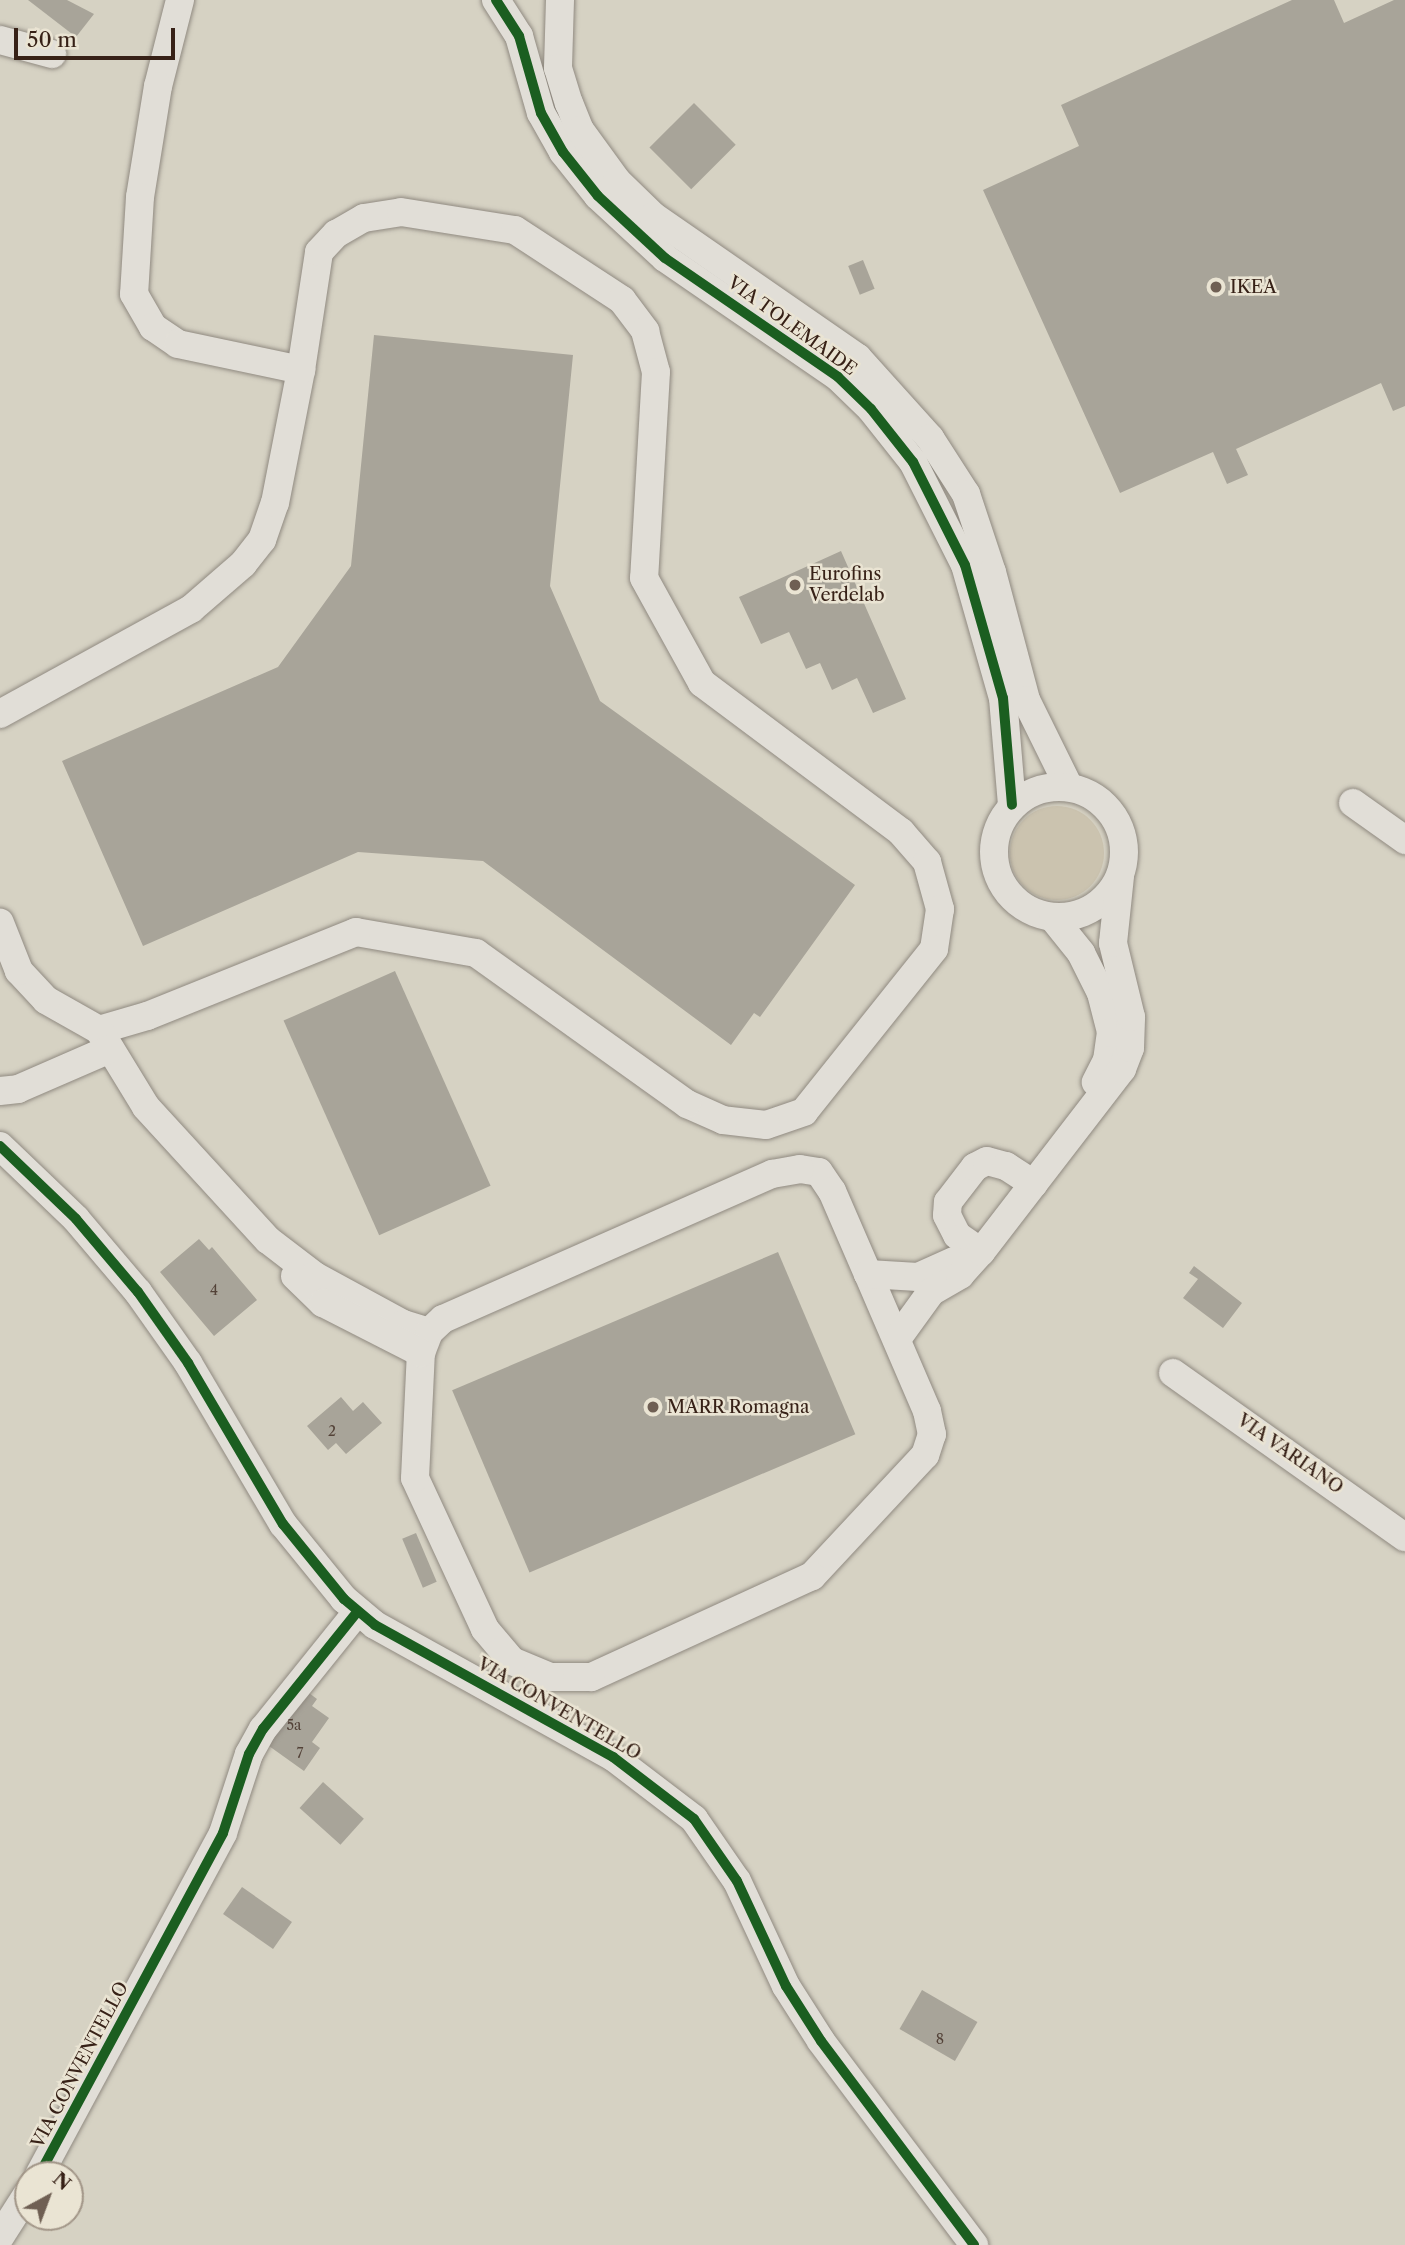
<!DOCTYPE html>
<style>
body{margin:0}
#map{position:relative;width:1405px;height:2245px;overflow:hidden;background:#d6d2c3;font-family:"Libre Caslon Text",serif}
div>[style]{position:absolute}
.green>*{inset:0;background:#cbc3af}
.round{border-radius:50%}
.building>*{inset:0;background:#a8a499;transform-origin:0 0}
.roads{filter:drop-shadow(0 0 2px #908a81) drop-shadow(0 0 2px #908a81)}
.minor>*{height:28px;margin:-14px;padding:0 14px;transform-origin:14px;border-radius:14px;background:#e1ded7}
.minor>.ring{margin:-14px;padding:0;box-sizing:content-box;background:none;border:28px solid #e1ded7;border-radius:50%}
.cycleway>*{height:10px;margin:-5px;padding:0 5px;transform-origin:5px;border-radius:5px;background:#1b5e20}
.dots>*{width:19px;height:19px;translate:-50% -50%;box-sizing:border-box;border:4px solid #eae4d3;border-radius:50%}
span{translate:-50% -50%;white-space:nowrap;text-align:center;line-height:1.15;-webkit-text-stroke:5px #eae4d3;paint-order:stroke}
.number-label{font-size:14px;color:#534238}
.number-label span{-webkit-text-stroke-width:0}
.poi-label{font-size:18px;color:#372117}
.left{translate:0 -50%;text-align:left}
.street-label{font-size:18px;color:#372117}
.north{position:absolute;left:14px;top:2161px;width:70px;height:70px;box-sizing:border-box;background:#eae4d3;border:2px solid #a29688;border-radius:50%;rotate:41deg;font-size:19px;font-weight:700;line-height:28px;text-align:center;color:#372117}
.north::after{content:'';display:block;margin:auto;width:24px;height:32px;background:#6f5f53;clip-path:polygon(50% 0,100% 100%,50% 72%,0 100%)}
.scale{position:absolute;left:14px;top:28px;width:161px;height:32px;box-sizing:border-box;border:4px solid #372117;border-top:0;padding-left:9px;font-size:21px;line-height:24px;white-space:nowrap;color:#372117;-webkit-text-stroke:5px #eae4d3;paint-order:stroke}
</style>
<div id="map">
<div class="green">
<div class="round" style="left:1010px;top:806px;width:94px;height:94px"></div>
</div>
<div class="building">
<div style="clip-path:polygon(28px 0,67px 0,94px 14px,76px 37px)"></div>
<div style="clip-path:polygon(1292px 0,1334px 0,1344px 23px,1394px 0,1405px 0,1405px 406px,1393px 411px,1381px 383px,1236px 449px,1248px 475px,1227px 484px,1213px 452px,1120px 493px,983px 190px,1079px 146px,1061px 105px)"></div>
<div style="left:694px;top:103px;width:59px;height:63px;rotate:45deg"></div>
<div style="left:863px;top:260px;width:31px;height:16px;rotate:68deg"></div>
<div style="clip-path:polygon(374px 335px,573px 355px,550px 586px,600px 701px,855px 885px,760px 1017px,754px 1013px,731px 1045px,483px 861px,358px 852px,143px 946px,62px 761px,278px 667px,351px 566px)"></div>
<div style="clip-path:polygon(841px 551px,906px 699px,873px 713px,857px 678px,832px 690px,820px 663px,806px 669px,789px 632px,761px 644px,739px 597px)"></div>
<div style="left:395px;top:971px;width:235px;height:122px;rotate:66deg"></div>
<div style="clip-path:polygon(199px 1239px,209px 1250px,212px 1247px,257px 1300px,214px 1336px,160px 1272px)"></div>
<div style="left:778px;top:1252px;width:198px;height:354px;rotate:67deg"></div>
<div style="clip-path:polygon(1194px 1266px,1242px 1303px,1223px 1328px,1183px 1298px,1198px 1279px,1189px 1273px)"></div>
<div style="clip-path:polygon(341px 1397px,353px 1411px,363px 1402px,382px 1423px,346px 1454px,336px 1443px,328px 1450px,307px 1426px)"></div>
<div style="left:416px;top:1533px;width:53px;height:15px;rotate:67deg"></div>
<div style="clip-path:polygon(301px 1687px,317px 1699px,312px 1706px,329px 1718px,312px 1742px,320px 1748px,304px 1771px,262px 1741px)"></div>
<div style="left:323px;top:1782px;width:55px;height:35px;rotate:42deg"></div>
<div style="left:242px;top:1887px;width:61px;height:33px;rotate:35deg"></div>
<div style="left:922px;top:1990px;width:64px;height:45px;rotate:30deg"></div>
</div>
<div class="roads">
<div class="minor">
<div style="left:180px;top:0;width:89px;rotate:104.3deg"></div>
<div style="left:158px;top:86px;width:112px;rotate:99.2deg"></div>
<div style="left:140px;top:197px;width:97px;rotate:93.5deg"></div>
<div style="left:134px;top:294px;width:38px;rotate:60deg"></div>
<div style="left:153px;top:327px;width:30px;rotate:34deg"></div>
<div style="left:178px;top:344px;width:126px;rotate:11.9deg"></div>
<div style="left:496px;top:0;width:43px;rotate:57.4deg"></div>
<div style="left:519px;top:36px;width:80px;rotate:74.1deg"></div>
<div style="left:541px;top:113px;width:45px;rotate:60.6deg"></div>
<div style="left:563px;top:152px;width:56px;rotate:51.5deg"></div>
<div style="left:598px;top:196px;width:91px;rotate:42.8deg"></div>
<div style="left:665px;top:258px;width:210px;rotate:34.5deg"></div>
<div style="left:838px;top:377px;width:46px;rotate:44.1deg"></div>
<div style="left:871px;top:409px;width:68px;rotate:51.6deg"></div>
<div style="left:913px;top:462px;width:115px;rotate:63.2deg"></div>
<div style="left:965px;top:565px;width:138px;rotate:74.1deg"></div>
<div style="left:1003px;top:698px;width:107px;rotate:85.2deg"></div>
<div style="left:560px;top:0;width:68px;rotate:91.7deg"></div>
<div style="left:558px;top:68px;width:37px;rotate:73deg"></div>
<div style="left:569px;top:103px;width:29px;rotate:68deg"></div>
<div style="left:580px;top:130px;width:63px;rotate:54deg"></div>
<div style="left:617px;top:181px;width:50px;rotate:44.2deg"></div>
<div style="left:653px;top:216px;width:249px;rotate:34.7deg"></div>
<div style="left:858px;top:358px;width:108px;rotate:48deg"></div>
<div style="left:930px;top:438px;width:67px;rotate:57.3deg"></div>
<div style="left:966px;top:494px;width:82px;rotate:71.6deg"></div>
<div style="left:992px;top:572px;width:132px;rotate:75.1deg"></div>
<div style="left:1026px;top:700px;width:97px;rotate:63.7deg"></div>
<div style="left:0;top:40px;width:54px;rotate:15.1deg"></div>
<div style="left:0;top:714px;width:218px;rotate:-28.8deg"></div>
<div style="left:191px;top:609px;width:69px;rotate:-40.9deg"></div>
<div style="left:243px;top:564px;width:31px;rotate:-52deg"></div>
<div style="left:262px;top:540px;width:39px;rotate:-71deg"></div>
<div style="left:275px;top:503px;width:136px;rotate:-78.9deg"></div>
<div style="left:301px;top:370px;width:119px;rotate:-81.3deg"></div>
<div style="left:319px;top:252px;width:25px;rotate:-47deg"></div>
<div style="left:336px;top:234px;width:32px;rotate:-30deg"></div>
<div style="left:364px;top:218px;width:37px;rotate:-9deg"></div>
<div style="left:401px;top:212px;width:115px;rotate:9deg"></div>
<div style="left:515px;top:230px;width:128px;rotate:33.2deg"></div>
<div style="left:622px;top:300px;width:39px;rotate:53deg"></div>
<div style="left:645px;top:331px;width:42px;rotate:75deg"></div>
<div style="left:656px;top:372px;width:206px;rotate:93.3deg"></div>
<div style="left:644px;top:578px;width:120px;rotate:61.1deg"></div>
<div style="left:702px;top:683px;width:249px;rotate:36.8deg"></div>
<div style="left:901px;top:832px;width:40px;rotate:49deg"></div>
<div style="left:927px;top:862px;width:49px;rotate:74.5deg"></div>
<div style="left:940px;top:909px;width:40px;rotate:98.5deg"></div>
<div style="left:934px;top:949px;width:208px;rotate:128.6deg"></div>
<div style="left:804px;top:1112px;width:40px;rotate:161.1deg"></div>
<div style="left:766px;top:1125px;width:43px;rotate:-173.4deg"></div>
<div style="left:723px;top:1120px;width:39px;rotate:-156deg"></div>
<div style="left:687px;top:1104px;width:259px;rotate:-144.4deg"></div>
<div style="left:476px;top:953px;width:122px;rotate:-170.1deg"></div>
<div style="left:356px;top:932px;width:225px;rotate:158.1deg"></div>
<div style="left:147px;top:1016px;width:50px;rotate:163.7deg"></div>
<div style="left:99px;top:1030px;width:61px;rotate:-150.5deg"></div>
<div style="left:46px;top:1000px;width:40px;rotate:-133deg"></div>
<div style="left:19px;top:971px;width:52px;rotate:-111.6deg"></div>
<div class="ring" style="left:994px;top:787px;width:102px;height:102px"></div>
<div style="left:1353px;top:803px;width:64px;rotate:35.4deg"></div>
<div style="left:1053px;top:918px;width:45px;rotate:51.3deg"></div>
<div style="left:1081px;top:953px;width:45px;rotate:63.4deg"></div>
<div style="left:1101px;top:993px;width:40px;rotate:75.6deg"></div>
<div style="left:1111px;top:1032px;width:28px;rotate:98deg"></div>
<div style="left:1107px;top:1060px;width:25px;rotate:117deg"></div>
<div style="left:99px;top:1030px;width:90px;rotate:58.6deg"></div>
<div style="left:146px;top:1107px;width:180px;rotate:47.5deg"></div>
<div style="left:268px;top:1240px;width:59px;rotate:37.5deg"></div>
<div style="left:315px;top:1276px;width:100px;rotate:28.6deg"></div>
<div style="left:403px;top:1324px;width:27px;rotate:17deg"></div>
<div style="left:0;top:1091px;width:18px;rotate:-6deg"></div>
<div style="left:18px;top:1089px;width:100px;rotate:-23.5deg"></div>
<div style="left:0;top:1146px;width:105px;rotate:43.8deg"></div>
<div style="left:76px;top:1219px;width:96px;rotate:49.7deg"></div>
<div style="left:138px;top:1292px;width:87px;rotate:54.8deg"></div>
<div style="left:188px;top:1363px;width:187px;rotate:59.5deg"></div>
<div style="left:283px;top:1524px;width:97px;rotate:50.9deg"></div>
<div style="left:344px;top:1599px;width:40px;rotate:40deg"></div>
<div style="left:375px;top:1625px;width:272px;rotate:29deg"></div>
<div style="left:613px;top:1757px;width:102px;rotate:37.4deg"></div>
<div style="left:694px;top:1819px;width:75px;rotate:55.3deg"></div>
<div style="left:737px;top:1881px;width:116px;rotate:65deg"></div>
<div style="left:786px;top:1986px;width:65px;rotate:57.5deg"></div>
<div style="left:821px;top:2041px;width:255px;rotate:53.1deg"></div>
<div style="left:800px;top:1169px;width:19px;rotate:9deg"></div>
<div style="left:819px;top:1172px;width:23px;rotate:56deg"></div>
<div style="left:832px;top:1191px;width:90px;rotate:66.6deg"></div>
<div style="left:868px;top:1274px;width:149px;rotate:66.7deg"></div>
<div style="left:927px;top:1411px;width:24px;rotate:78deg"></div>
<div style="left:932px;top:1434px;width:22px;rotate:108deg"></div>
<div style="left:925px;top:1455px;width:166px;rotate:133deg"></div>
<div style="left:812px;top:1576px;width:243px;rotate:155.4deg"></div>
<div style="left:591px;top:1677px;width:41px;rotate:180deg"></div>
<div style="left:550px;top:1677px;width:41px;rotate:-157.2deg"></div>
<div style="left:512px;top:1661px;width:42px;rotate:-130.2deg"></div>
<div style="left:485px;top:1629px;width:166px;rotate:-114.9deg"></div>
<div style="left:415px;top:1478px;width:125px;rotate:-87.3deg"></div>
<div style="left:421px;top:1353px;width:22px;rotate:-69deg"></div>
<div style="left:429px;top:1332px;width:19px;rotate:-43deg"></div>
<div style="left:443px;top:1319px;width:360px;rotate:-23.8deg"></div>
<div style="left:772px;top:1174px;width:28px;rotate:-10deg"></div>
<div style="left:981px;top:1252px;width:29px;rotate:-145deg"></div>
<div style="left:957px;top:1235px;width:22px;rotate:-117deg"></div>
<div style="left:947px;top:1215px;width:13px;rotate:-86deg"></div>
<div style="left:948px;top:1202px;width:44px;rotate:-52.4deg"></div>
<div style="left:975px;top:1167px;width:13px;rotate:-27deg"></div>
<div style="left:987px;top:1161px;width:20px;rotate:15deg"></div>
<div style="left:1006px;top:1166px;width:33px;rotate:33deg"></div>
<div style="left:868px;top:1274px;width:50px;rotate:3.4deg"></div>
<div style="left:918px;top:1277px;width:39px;rotate:-24deg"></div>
<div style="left:295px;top:1276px;width:39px;rotate:44deg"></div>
<div style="left:323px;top:1303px;width:110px;rotate:27deg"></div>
<div style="left:897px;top:1339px;width:58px;rotate:-54.1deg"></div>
<div style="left:931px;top:1292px;width:34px;rotate:-30deg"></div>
<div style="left:960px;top:1275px;width:31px;rotate:-48deg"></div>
<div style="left:981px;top:1252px;width:231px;rotate:-52.4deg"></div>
<div style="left:1122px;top:1069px;width:22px;rotate:-69deg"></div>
<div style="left:1130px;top:1048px;width:31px;rotate:-88deg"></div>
<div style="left:1131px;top:1017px;width:76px;rotate:-103.7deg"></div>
<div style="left:1113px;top:943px;width:67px;rotate:-84deg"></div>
<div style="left:1173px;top:1373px;width:284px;rotate:35.3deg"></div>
<div style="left:39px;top:2175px;width:388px;rotate:-61.7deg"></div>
<div style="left:223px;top:1833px;width:83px;rotate:-71.8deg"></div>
<div style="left:249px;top:1754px;width:29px;rotate:-61deg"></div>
<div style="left:263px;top:1729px;width:151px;rotate:-51.2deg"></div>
<div style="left:0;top:2237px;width:52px;rotate:-57.5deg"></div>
</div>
</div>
<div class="cycleway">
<div style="left:496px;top:0;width:43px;rotate:57.4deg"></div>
<div style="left:519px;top:36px;width:80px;rotate:74.1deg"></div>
<div style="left:541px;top:113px;width:45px;rotate:60.6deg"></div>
<div style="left:563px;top:152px;width:56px;rotate:51.5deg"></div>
<div style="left:598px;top:196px;width:91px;rotate:42.8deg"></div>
<div style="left:665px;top:258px;width:210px;rotate:34.5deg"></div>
<div style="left:838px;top:377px;width:46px;rotate:44.1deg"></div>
<div style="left:871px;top:409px;width:68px;rotate:51.6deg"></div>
<div style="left:913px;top:462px;width:115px;rotate:63.2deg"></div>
<div style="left:965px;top:565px;width:138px;rotate:74.1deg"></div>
<div style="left:1003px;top:698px;width:107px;rotate:85.2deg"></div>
<div style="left:0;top:1146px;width:105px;rotate:43.8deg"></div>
<div style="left:76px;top:1219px;width:96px;rotate:49.7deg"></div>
<div style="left:138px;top:1292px;width:87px;rotate:54.8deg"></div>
<div style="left:188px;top:1363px;width:187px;rotate:59.5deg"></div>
<div style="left:283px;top:1524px;width:97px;rotate:50.9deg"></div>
<div style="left:344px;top:1599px;width:40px;rotate:40deg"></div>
<div style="left:375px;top:1625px;width:272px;rotate:29deg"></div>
<div style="left:613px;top:1757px;width:102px;rotate:37.4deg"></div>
<div style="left:694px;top:1819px;width:75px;rotate:55.3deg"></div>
<div style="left:737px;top:1881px;width:116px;rotate:65deg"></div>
<div style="left:786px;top:1986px;width:65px;rotate:57.5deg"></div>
<div style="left:821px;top:2041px;width:255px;rotate:53.1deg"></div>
<div style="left:39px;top:2175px;width:388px;rotate:-61.7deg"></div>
<div style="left:223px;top:1833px;width:83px;rotate:-71.8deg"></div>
<div style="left:249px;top:1754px;width:29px;rotate:-61deg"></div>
<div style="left:263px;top:1729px;width:151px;rotate:-51.2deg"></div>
</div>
<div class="dots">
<div style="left:1216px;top:287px;background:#6f5f53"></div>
<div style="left:795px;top:585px;background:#6f5f53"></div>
<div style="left:653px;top:1407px;background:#6f5f53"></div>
</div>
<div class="number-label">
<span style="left:214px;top:1290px">4</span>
<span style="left:332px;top:1431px">2</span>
<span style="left:294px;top:1725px">5a</span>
<span style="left:300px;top:1753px">7</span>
<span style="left:940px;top:2039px">8</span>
</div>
<div class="poi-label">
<span class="left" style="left:1230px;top:287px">IKEA</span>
<span class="left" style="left:809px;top:585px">Eurofins<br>Verdelab</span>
<span class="left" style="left:667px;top:1407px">MARR Romagna</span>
</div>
<div class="street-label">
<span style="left:792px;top:326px;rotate:36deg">VIA TOLEMAIDE</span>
<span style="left:1290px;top:1454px;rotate:35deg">VIA VARIANO</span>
<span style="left:559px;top:1709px;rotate:30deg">VIA CONVENTELLO</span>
<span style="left:80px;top:2065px;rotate:-62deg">VIA CONVENTELLO</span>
</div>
<div class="north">N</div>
<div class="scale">50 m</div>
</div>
